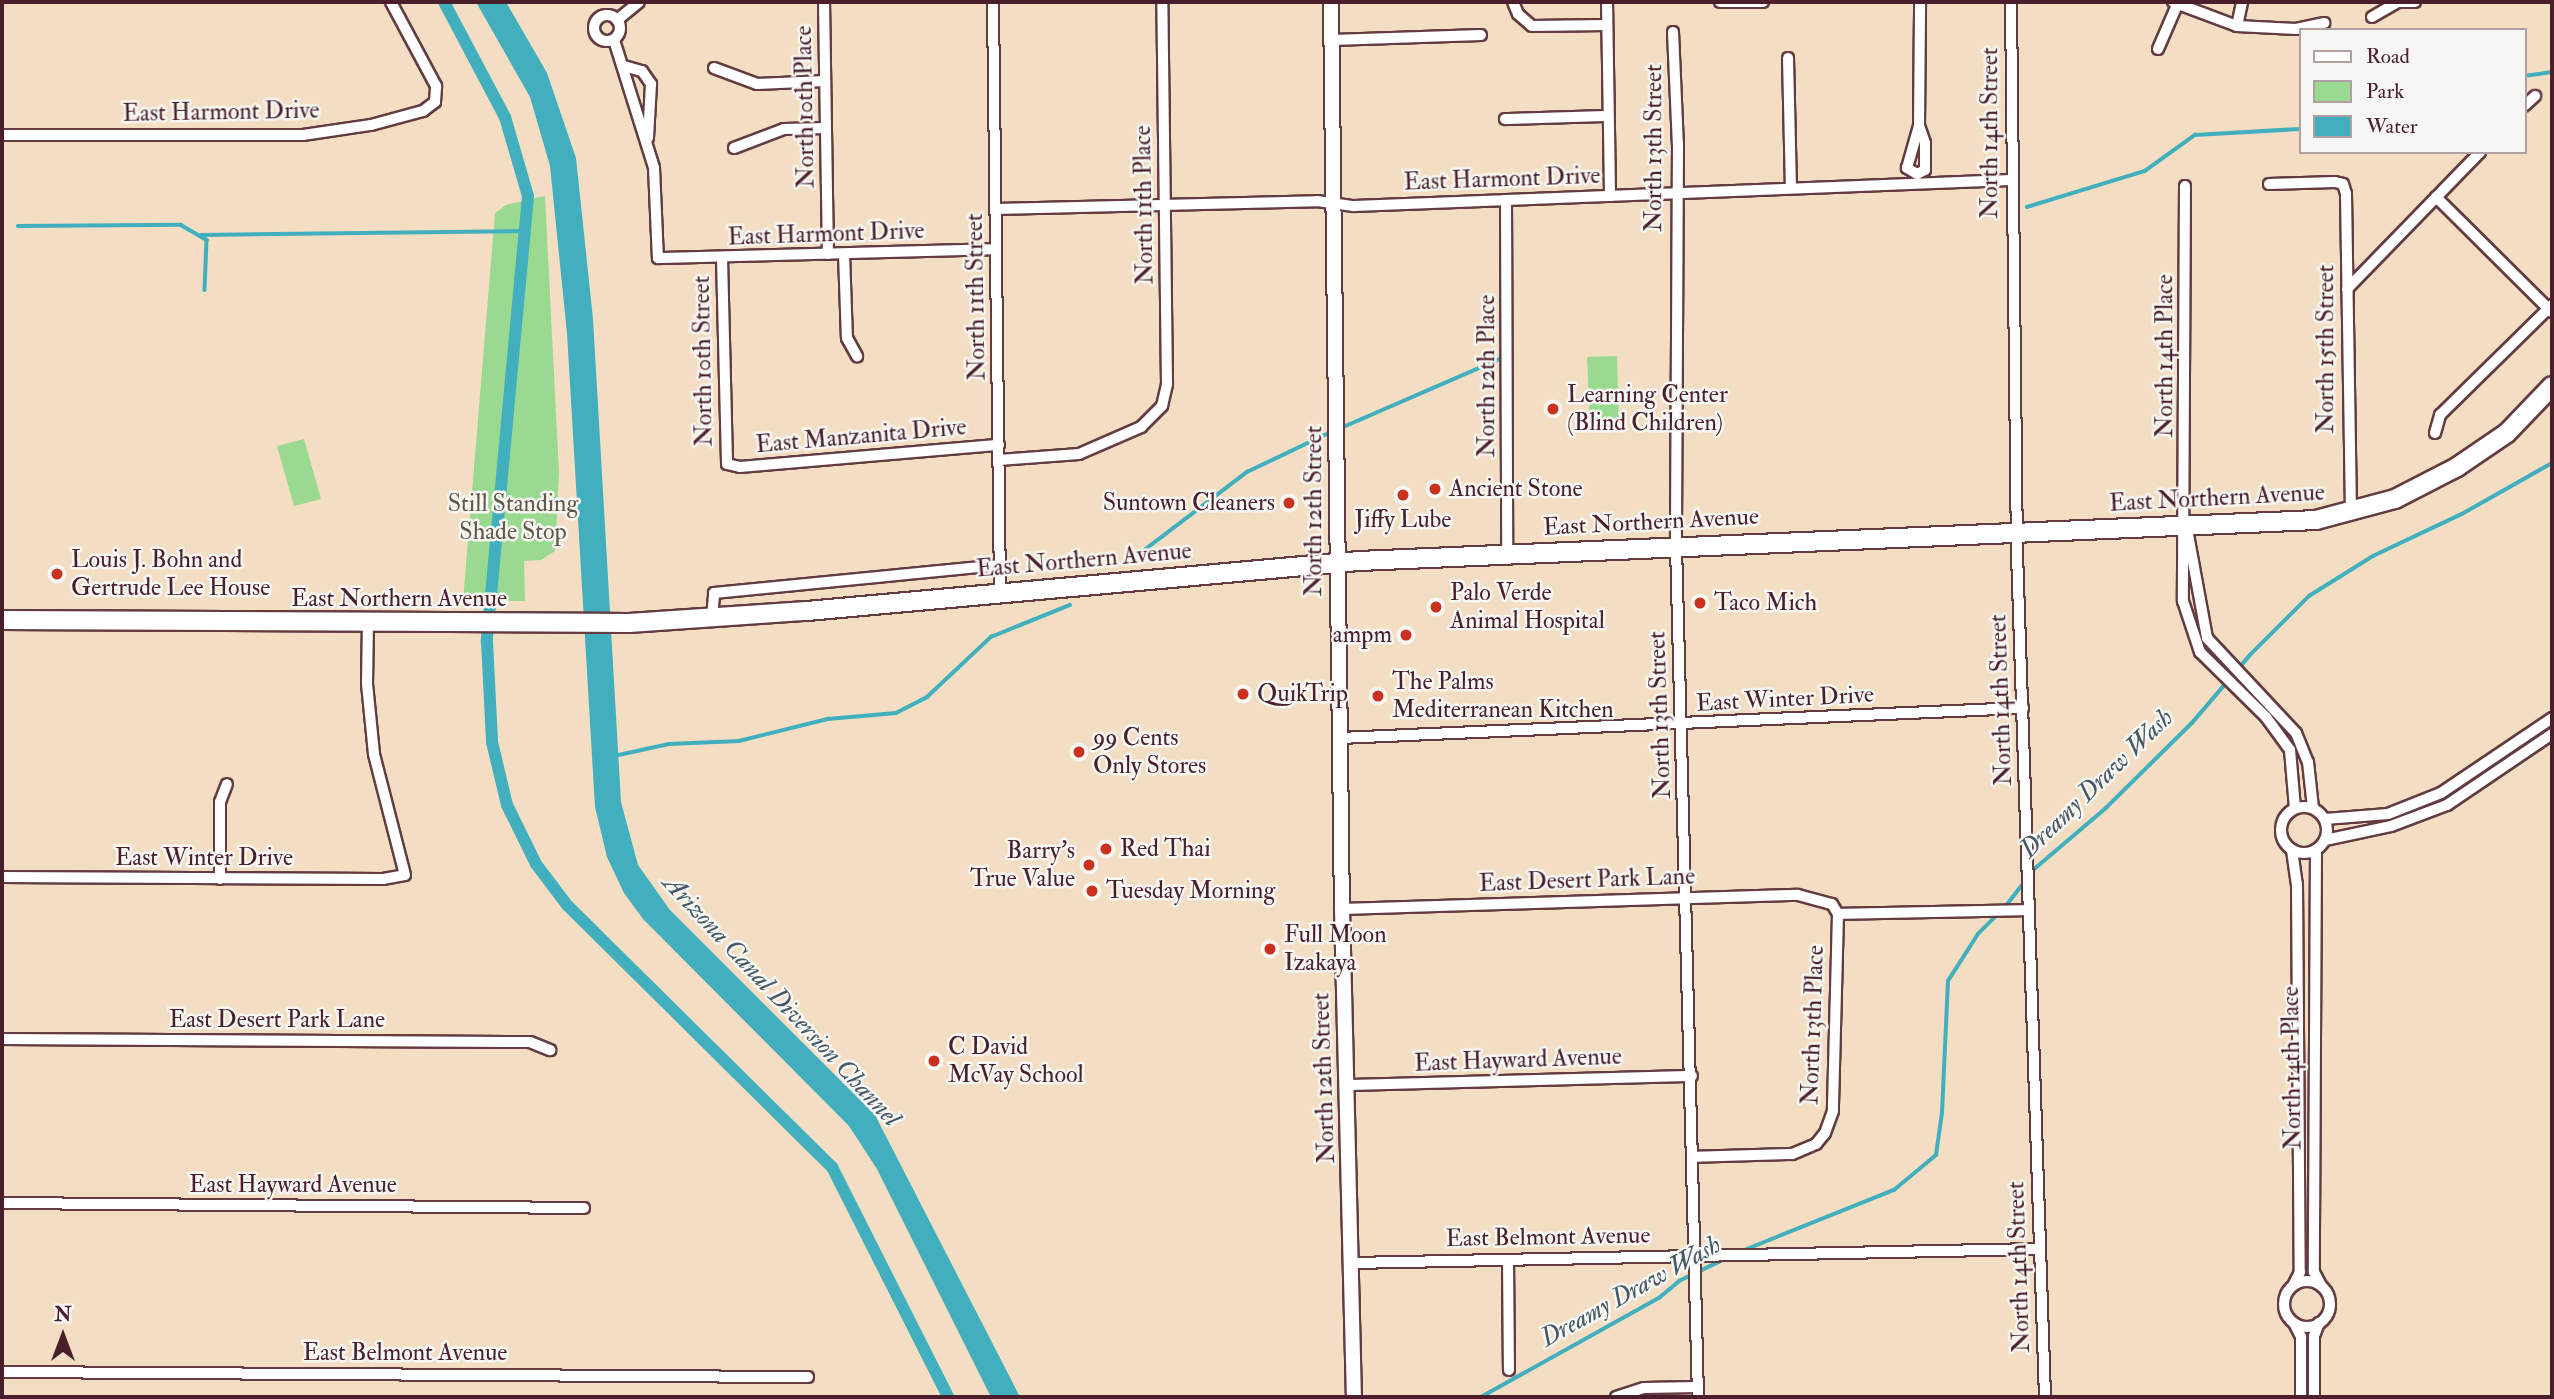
<!DOCTYPE html>
<style>
body{margin:0}
#map{position:relative;width:2554px;height:1399px;overflow:hidden;background:#f3dec3;font-family:"IM FELL Double Pica",serif}
div>[style]{position:absolute}
[style*='--x']{left:calc(var(--x)*1px);top:calc(var(--y)*1px);width:calc(var(--w)*1px);rotate:calc(var(--a)*1deg)}
.green>*{inset:0;background:#9ada90}
.water>*{inset:0;background:#42afbe}
.stream>*{height:3.5px;margin:-1.75px;padding:0 1.75px;transform-origin:1.75px;border-radius:1.75px;background:#42afbe}
.canal>*{height:12px;margin:-6px;padding:0 6px;transform-origin:6px;border-radius:6px;background:#42afbe}
.roads{filter:drop-shadow(2px 0 #633c42) drop-shadow(-2px 0 #633c42) drop-shadow(0 2px #633c42) drop-shadow(0 -2px #633c42)}
.minor>*{height:10px;margin:-5px;padding:0 5px;transform-origin:5px;border-radius:5px;background:#fff}
.minor>.ring{margin:-5px;padding:0;box-sizing:content-box;background:none;border:10px solid #fff;border-radius:50%}
.tertiary>*{height:14px;margin:-7px;padding:0 7px;transform-origin:7px;border-radius:7px;background:#fff}
.primary>*{height:18px;margin:-9px;padding:0 9px;transform-origin:9px;border-radius:9px;background:#fff}
.dots>*{width:19px;height:19px;translate:-50% -50%;box-sizing:border-box;border:4px solid #f6f6f2;border-radius:50%}
span{translate:-50% -50%;white-space:nowrap;text-align:center;line-height:1.15;-webkit-text-stroke:5px #f6f6f2;paint-order:stroke}
.street-label{font-size:24px;color:#4a1f2b}
.poi-label{font-size:24px;color:#4a1f2b}
.left{translate:0 -50%;text-align:left}
.right{translate:-100% -50%;text-align:right}
.park-label{font-size:24px;color:#625749}
.water-label{font-size:26px;color:#475966;font-style:italic}
.frame{position:absolute;inset:0;border:4px solid #4a1f2b;pointer-events:none}
.legend{position:absolute;left:2299px;top:28px;width:228px;height:126px;box-sizing:border-box;background:#f6f6f2;border:2px solid #b1a0a2;margin:0;padding:9px 12px;list-style:none;font-size:21px;color:#4a1f2b}
.legend li{display:flex;align-items:center;gap:14px;height:35px}
.legend b{width:35px;border:2px solid #b1a0a2}
.north{position:absolute;left:28px;top:1301px;width:70px;height:70px;-webkit-text-stroke:5px #f6f6f2;paint-order:stroke;rotate:0deg;font-size:19px;font-weight:700;line-height:28px;text-align:center;color:#4a1f2b}
.north::after{content:'';display:block;margin:auto;width:24px;height:32px;background:#4a1f2b;clip-path:polygon(50% 0,100% 100%,50% 72%,0 100%)}
</style>
<div id="map">
<div class="green">
<i style="clip-path:polygon(545px 196px,559px 473px,555px 551px,541px 560px,524px 561px,525px 601px,463px 601px,495px 213px,506px 205px)"></i>
<i style="clip-path:polygon(1617px 356px,1619px 426px,1590px 426px,1587px 357px)"></i>
<i style="clip-path:polygon(304px 439px,321px 499px,294px 506px,277px 446px)"></i>
</div>
<div class="water">
<i style="clip-path:polygon(476px 2px,506px 2px,547px 73px,576px 158px,593px 319px,621px 802px,638px 865px,670px 910px,875px 1115px,1020px 1397px,991px 1397px,877px 1169px,849px 1126px,643px 919px,624px 893px,607px 857px,595px 807px,567px 333px,550px 166px,530px 97px)"></i>
</div>
<div class="stream">
<i style="--x:2524;--y:76;--w:28;--a:-8"></i>
<i style="--x:2027;--y:207;--w:123;--a:-17"></i>
<i style="--x:2145;--y:171;--w:62;--a:-35.8"></i>
<i style="--x:2195;--y:135;--w:105;--a:-3.3"></i>
<i style="--x:18;--y:226;--w:163;--a:-0.4"></i>
<i style="--x:181;--y:225;--w:30;--a:30"></i>
<i style="--x:207;--y:240;--w:50;--a:92.3"></i>
<i style="--x:201;--y:235;--w:324;--a:-0.7"></i>
<i style="--x:1341;--y:428;--w:173;--a:-23.5"></i>
<i style="--x:1138;--y:555;--w:137;--a:-37.3"></i>
<i style="--x:1247;--y:472;--w:93;--a:-25.5"></i>
<i style="--x:614;--y:756;--w:56;--a:-12.3"></i>
<i style="--x:669;--y:744;--w:70;--a:-2.5"></i>
<i style="--x:739;--y:741;--w:92;--a:-13.9"></i>
<i style="--x:828;--y:719;--w:68;--a:-5"></i>
<i style="--x:896;--y:713;--w:35;--a:-27"></i>
<i style="--x:927;--y:697;--w:88;--a:-43.2"></i>
<i style="--x:991;--y:637;--w:85;--a:-22.1"></i>
<i style="--x:2032;--y:871;--w:97;--a:-40.4"></i>
<i style="--x:2106;--y:808;--w:121;--a:-44.7"></i>
<i style="--x:2192;--y:723;--w:89;--a:-49.5"></i>
<i style="--x:2250;--y:655;--w:83;--a:-45"></i>
<i style="--x:2309;--y:596;--w:75;--a:-32"></i>
<i style="--x:2373;--y:556;--w:98;--a:-25.3"></i>
<i style="--x:2462;--y:514;--w:103;--a:-29.5"></i>
<i style="--x:2005;--y:907;--w:31;--a:-52"></i>
<i style="--x:1742;--y:1251;--w:164;--a:-21.9"></i>
<i style="--x:1894;--y:1190;--w:55;--a:-39.8"></i>
<i style="--x:1936;--y:1155;--w:42;--a:-81.9"></i>
<i style="--x:1942;--y:1113;--w:132;--a:-87.4"></i>
<i style="--x:1948;--y:981;--w:56;--a:-57.4"></i>
<i style="--x:1978;--y:934;--w:30;--a:-45"></i>
<i style="--x:1481;--y:1397;--w:204;--a:-29.1"></i>
<i style="--x:1659;--y:1298;--w:26;--a:-40"></i>
<i style="--x:1679;--y:1281;--w:51;--a:-25.6"></i>
</div>
<div class="canal">
<i style="--x:444;--y:2;--w:130;--a:62.1"></i>
<i style="--x:505;--y:117;--w:82;--a:73.8"></i>
<i style="--x:528;--y:196;--w:448;--a:95.3"></i>
<i style="--x:487;--y:642;--w:100;--a:87.1"></i>
<i style="--x:492;--y:742;--w:65;--a:76.6"></i>
<i style="--x:507;--y:805;--w:66;--a:63.8"></i>
<i style="--x:536;--y:864;--w:51;--a:52.9"></i>
<i style="--x:567;--y:905;--w:373;--a:44.7"></i>
<i style="--x:832;--y:1167;--w:258;--a:63.2"></i>
</div>
<div class="roads">
<div class="minor">
<i style="--x:824;--y:2;--w:252;--a:89.1"></i>
<i style="--x:993;--y:2;--w:591;--a:89.32"></i>
<i style="--x:1513;--y:2;--w:13;--a:67"></i>
<i style="--x:1518;--y:14;--w:18;--a:41"></i>
<i style="--x:1532;--y:26;--w:75;--a:-0.8"></i>
<i style="--x:1607;--y:2;--w:194;--a:89.1"></i>
<i style="--x:1720;--y:2;--w:43;--a:0"></i>
<i style="--x:2011;--y:2;--w:551;--a:89.38"></i>
<i style="--x:2017;--y:553;--w:844;--a:88.1"></i>
<i style="--x:2173;--y:2;--w:68;--a:20.6"></i>
<i style="--x:2237;--y:26;--w:59;--a:2.9"></i>
<i style="--x:2296;--y:29;--w:29;--a:-12"></i>
<i class="ring" style="left:594px;top:15px;width:16px;height:16px"></i>
<i style="--x:2372;--y:17;--w:30;--a:-30"></i>
<i style="--x:2398;--y:2;--w:17;--a:0"></i>
<i style="--x:617;--y:20;--w:28;--a:-39"></i>
<i style="--x:2237;--y:26;--w:25;--a:-78"></i>
<i style="--x:1673;--y:32;--w:113;--a:87.5"></i>
<i style="--x:1678;--y:145;--w:400;--a:90.3"></i>
<i style="--x:1676;--y:545;--w:852;--a:88.52"></i>
<i style="--x:614;--y:40;--w:134;--a:72.6"></i>
<i style="--x:654;--y:168;--w:90;--a:87.5"></i>
<i style="--x:658;--y:258;--w:338;--a:-1.5"></i>
<i style="--x:1332;--y:40;--w:149;--a:-1.9"></i>
<i style="--x:2158;--y:49;--w:48;--a:-66.6"></i>
<i style="--x:1788;--y:58;--w:130;--a:88.7"></i>
<i style="--x:624;--y:66;--w:19;--a:16"></i>
<i style="--x:642;--y:71;--w:16;--a:55"></i>
<i style="--x:651;--y:84;--w:54;--a:93.2"></i>
<i style="--x:714;--y:68;--w:46;--a:20.4"></i>
<i style="--x:757;--y:84;--w:68;--a:-2.5"></i>
<i style="--x:2524;--y:106;--w:15;--a:-42"></i>
<i style="--x:1505;--y:119;--w:103;--a:-1.7"></i>
<i style="--x:2;--y:135;--w:301;--a:0"></i>
<i style="--x:303;--y:135;--w:69;--a:-8.4"></i>
<i style="--x:371;--y:125;--w:54;--a:-15.1"></i>
<i style="--x:423;--y:111;--w:15;--a:-37"></i>
<i style="--x:435;--y:102;--w:16;--a:-86"></i>
<i style="--x:436;--y:86;--w:95;--a:-118.2"></i>
<i style="--x:734;--y:148;--w:53;--a:-20.8"></i>
<i style="--x:784;--y:129;--w:42;--a:-1.4"></i>
<i style="--x:1917;--y:174;--w:9;--a:-27"></i>
<i style="--x:1925;--y:170;--w:27;--a:-90"></i>
<i style="--x:1925;--y:143;--w:18;--a:-109"></i>
<i style="--x:1919;--y:126;--w:124;--a:-89.5"></i>
<i style="--x:1917;--y:174;--w:12;--a:-149"></i>
<i style="--x:1907;--y:168;--w:44;--a:-74.1"></i>
<i style="--x:2269;--y:184;--w:66;--a:-1.7"></i>
<i style="--x:2335;--y:182;--w:8;--a:14"></i>
<i style="--x:2343;--y:184;--w:10;--a:73"></i>
<i style="--x:2346;--y:194;--w:320;--a:89.1"></i>
<i style="--x:2185;--y:186;--w:415;--a:90.3"></i>
<i style="--x:2183;--y:601;--w:54;--a:71.6"></i>
<i style="--x:2200;--y:652;--w:93;--a:44.6"></i>
<i style="--x:2266;--y:717;--w:41;--a:54"></i>
<i style="--x:2290;--y:750;--w:58;--a:85.1"></i>
<i style="--x:2436;--y:197;--w:163;--a:44.8"></i>
<i style="--x:1506;--y:200;--w:353;--a:89.8"></i>
<i style="--x:996;--y:209;--w:321;--a:-1.4"></i>
<i style="--x:1317;--y:201;--w:37;--a:8"></i>
<i style="--x:1354;--y:206;--w:657;--a:-2.27"></i>
<i style="--x:844;--y:254;--w:84;--a:88"></i>
<i style="--x:847;--y:338;--w:21;--a:61"></i>
<i style="--x:722;--y:258;--w:206;--a:88.6"></i>
<i style="--x:727;--y:464;--w:13;--a:13"></i>
<i style="--x:740;--y:467;--w:260;--a:-4.9"></i>
<i style="--x:2347;--y:289;--w:191;--a:-45.8"></i>
<i style="--x:2435;--y:433;--w:19;--a:-74"></i>
<i style="--x:2440;--y:415;--w:157;--a:-44.5"></i>
<i style="--x:999;--y:460;--w:80;--a:-4.3"></i>
<i style="--x:1079;--y:454;--w:68;--a:-23.5"></i>
<i style="--x:1141;--y:427;--w:30;--a:-45"></i>
<i style="--x:1162;--y:406;--w:23;--a:-77"></i>
<i style="--x:1167;--y:384;--w:382;--a:-90.7"></i>
<i style="--x:2187;--y:529;--w:111;--a:79.6"></i>
<i style="--x:2207;--y:638;--w:130;--a:46.9"></i>
<i style="--x:2296;--y:733;--w:31;--a:68"></i>
<i style="--x:2308;--y:762;--w:46;--a:83.8"></i>
<i style="--x:712;--y:618;--w:25;--a:-85"></i>
<i style="--x:714;--y:593;--w:286;--a:-5.6"></i>
<i style="--x:1340;--y:738;--w:684;--a:-2.52"></i>
<i class="ring" style="left:2281px;top:807px;width:36px;height:36px"></i>
<i style="--x:2325;--y:819;--w:63;--a:-4.5"></i>
<i style="--x:2388;--y:814;--w:57;--a:-21.6"></i>
<i style="--x:2441;--y:793;--w:134;--a:-34"></i>
<i style="--x:2325;--y:840;--w:67;--a:-12"></i>
<i style="--x:2391;--y:826;--w:60;--a:-20.6"></i>
<i style="--x:2447;--y:805;--w:127;--a:-34.1"></i>
<i style="--x:2292;--y:850;--w:34;--a:82"></i>
<i style="--x:2297;--y:884;--w:388;--a:89.6"></i>
<i style="--x:2300;--y:1272;--w:13;--a:117"></i>
<i style="--x:2316;--y:850;--w:422;--a:90.3"></i>
<i style="--x:2314;--y:1272;--w:15;--a:62"></i>
<i style="--x:2;--y:877;--w:381;--a:0.3"></i>
<i style="--x:383;--y:879;--w:22;--a:-10"></i>
<i style="--x:405;--y:875;--w:125;--a:-104.4"></i>
<i style="--x:374;--y:754;--w:70;--a:-95.7"></i>
<i style="--x:367;--y:684;--w:61;--a:-89.1"></i>
<i style="--x:220;--y:879;--w:77;--a:-90"></i>
<i style="--x:220;--y:802;--w:19;--a:-69"></i>
<i style="--x:1342;--y:909;--w:456;--a:-1.8"></i>
<i style="--x:1798;--y:895;--w:35;--a:15"></i>
<i style="--x:1832;--y:904;--w:12;--a:59"></i>
<i style="--x:1838;--y:914;--w:197;--a:91.5"></i>
<i style="--x:1833;--y:1111;--w:23;--a:110"></i>
<i style="--x:1825;--y:1133;--w:14;--a:129"></i>
<i style="--x:1816;--y:1144;--w:26;--a:157"></i>
<i style="--x:1792;--y:1154;--w:99;--a:178.3"></i>
<i style="--x:1838;--y:914;--w:190;--a:-1.2"></i>
<i style="--x:2;--y:1039;--w:528;--a:0.33"></i>
<i style="--x:530;--y:1042;--w:22;--a:22"></i>
<i style="--x:1346;--y:1085;--w:346;--a:-1.5"></i>
<i style="--x:2;--y:1203;--w:582;--a:0.49"></i>
<i style="--x:1508;--y:1260;--w:110;--a:89.5"></i>
<i style="--x:1352;--y:1263;--w:687;--a:-1.17"></i>
<i class="ring" style="left:2284px;top:1281px;width:36px;height:36px"></i>
<i style="--x:2294;--y:1323;--w:16;--a:63"></i>
<i style="--x:2301;--y:1337;--w:60;--a:90"></i>
<i style="--x:2;--y:1372;--w:806;--a:0.36"></i>
<i style="--x:1616;--y:1397;--w:29;--a:-18"></i>
<i style="--x:1644;--y:1388;--w:53;--a:-1.1"></i>
<i style="--x:2314;--y:1397;--w:61;--a:-90"></i>
<i style="--x:2314;--y:1336;--w:14;--a:-69"></i>
</div>
<div class="tertiary">
<i style="--x:1331;--y:2;--w:907;--a:89.31"></i>
<i style="--x:1342;--y:909;--w:488;--a:88.6"></i>
</div>
<div class="primary">
<i style="--x:2;--y:620;--w:627;--a:0.27"></i>
<i style="--x:629;--y:623;--w:178;--a:-3.9"></i>
<i style="--x:807;--y:611;--w:554;--a:-5.18"></i>
<i style="--x:1359;--y:561;--w:958;--a:-2.45"></i>
<i style="--x:2316;--y:520;--w:82;--a:-14.9"></i>
<i style="--x:2395;--y:499;--w:70;--a:-27.3"></i>
<i style="--x:2457;--y:467;--w:60;--a:-34.2"></i>
<i style="--x:2507;--y:433;--w:65;--a:-46.2"></i>
</div>
</div>
<div class="dots">
<i style="left:1553px;top:409px;background:#c8321e"></i>
<i style="left:1435px;top:489px;background:#c8321e"></i>
<i style="left:1403px;top:495px;background:#c8321e"></i>
<i style="left:1289px;top:503px;background:#c8321e"></i>
<i style="left:57px;top:574px;background:#c8321e"></i>
<i style="left:1700px;top:603px;background:#c8321e"></i>
<i style="left:1436px;top:607px;background:#c8321e"></i>
<i style="left:1406px;top:635px;background:#c8321e"></i>
<i style="left:1243px;top:694px;background:#c8321e"></i>
<i style="left:1378px;top:696px;background:#c8321e"></i>
<i style="left:1079px;top:752px;background:#c8321e"></i>
<i style="left:1106px;top:849px;background:#c8321e"></i>
<i style="left:1089px;top:865px;background:#c8321e"></i>
<i style="left:1092px;top:891px;background:#c8321e"></i>
<i style="left:1270px;top:949px;background:#c8321e"></i>
<i style="left:934px;top:1061px;background:#c8321e"></i>
</div>
<div class="street-label">
<span style="left:805px;top:107px;rotate:-91deg">North 10th Place</span>
<span style="left:221px;top:112px;rotate:-1deg">East Harmont Drive</span>
<span style="left:1990px;top:133px;rotate:-90deg">North 14th Street</span>
<span style="left:1654px;top:148px;rotate:-90deg">North 13th Street</span>
<span style="left:1502px;top:179px;rotate:-2deg">East Harmont Drive</span>
<span style="left:1144px;top:205px;rotate:-91deg">North 11th Place</span>
<span style="left:826px;top:234px;rotate:-2deg">East Harmont Drive</span>
<span style="left:976px;top:297px;rotate:-91deg">North 11th Street</span>
<span style="left:2326px;top:349px;rotate:-90deg">North 15th Street</span>
<span style="left:2165px;top:356px;rotate:-90deg">North 14th Place</span>
<span style="left:703px;top:361px;rotate:-91deg">North 10th Street</span>
<span style="left:1487px;top:376px;rotate:-90deg">North 12th Place</span>
<span style="left:861px;top:436px;rotate:-5deg">East Manzanita Drive</span>
<span style="left:2217px;top:498px;rotate:-3deg">East Northern Avenue</span>
<span style="left:1314px;top:511px;rotate:-90deg">North 12th Street</span>
<span style="left:1651px;top:522px;rotate:-3deg">East Northern Avenue</span>
<span style="left:1084px;top:560px;rotate:-5deg">East Northern Avenue</span>
<span style="left:399px;top:599px">East Northern Avenue</span>
<span style="left:1785px;top:699px;rotate:-3deg">East Winter Drive</span>
<span style="left:2001px;top:700px;rotate:-92deg">North 14th Street</span>
<span style="left:1660px;top:715px;rotate:-92deg">North 13th Street</span>
<span style="left:204px;top:858px">East Winter Drive</span>
<span style="left:1587px;top:880px;rotate:-2deg">East Desert Park Lane</span>
<span style="left:277px;top:1020px">East Desert Park Lane</span>
<span style="left:1813px;top:1025px;rotate:-88deg">North 13th Place</span>
<span style="left:1518px;top:1060px;rotate:-2deg">East Hayward Avenue</span>
<span style="left:2292px;top:1068px;rotate:-91deg">North 14th Place</span>
<span style="left:1324px;top:1078px;rotate:-92deg">North 12th Street</span>
<span style="left:293px;top:1185px">East Hayward Avenue</span>
<span style="left:1548px;top:1237px;rotate:-1deg">East Belmont Avenue</span>
<span style="left:2019px;top:1267px;rotate:-92deg">North 14th Street</span>
<span style="left:405px;top:1353px">East Belmont Avenue</span>
</div>
<div class="poi-label">
<span class="left" style="left:1567px;top:409px">Learning Center<br>(Blind Children)</span>
<span class="left" style="left:1449px;top:489px">Ancient Stone</span>
<span class="right" style="left:1275px;top:503px">Suntown Cleaners</span>
<span style="left:1403px;top:520px">Jiffy Lube</span>
<span class="left" style="left:71px;top:574px">Louis J. Bohn and<br>Gertrude Lee House</span>
<span class="left" style="left:1450px;top:607px">Palo Verde<br>Animal Hospital</span>
<span class="left" style="left:1714px;top:603px">Taco Mich</span>
<span class="right" style="left:1392px;top:635px">ampm</span>
<span class="left" style="left:1392px;top:696px">The Palms<br>Mediterranean Kitchen</span>
<span class="left" style="left:1257px;top:694px">QuikTrip</span>
<span class="left" style="left:1093px;top:752px">99 Cents<br>Only Stores</span>
<span class="left" style="left:1120px;top:849px">Red Thai</span>
<span class="right" style="left:1075px;top:865px">Barry's<br>True Value</span>
<span class="left" style="left:1106px;top:891px">Tuesday Morning</span>
<span class="left" style="left:1284px;top:949px">Full Moon<br>Izakaya</span>
<span class="left" style="left:948px;top:1061px">C David<br>McVay School</span>
</div>
<div class="park-label">
<span style="left:513px;top:518px">Still Standing<br>Shade Stop</span>
</div>
<div class="water-label">
<span style="left:2097px;top:784px;rotate:-44deg">Dreamy Draw Wash</span>
<span style="left:781px;top:1001px;rotate:47deg">Arizona Canal Diversion Channel</span>
<span style="left:1631px;top:1292px;rotate:-29deg">Dreamy Draw Wash</span>
</div>
<div class="frame"></div>
<ul class="legend">
<li><b style="height:9px;background:#fff"></b>Road</li>
<li><b style="height:19px;background:#9ada90"></b>Park</li>
<li><b style="height:19px;background:#42afbe"></b>Water</li>
</ul>
<div class="north">N</div>
</div>
